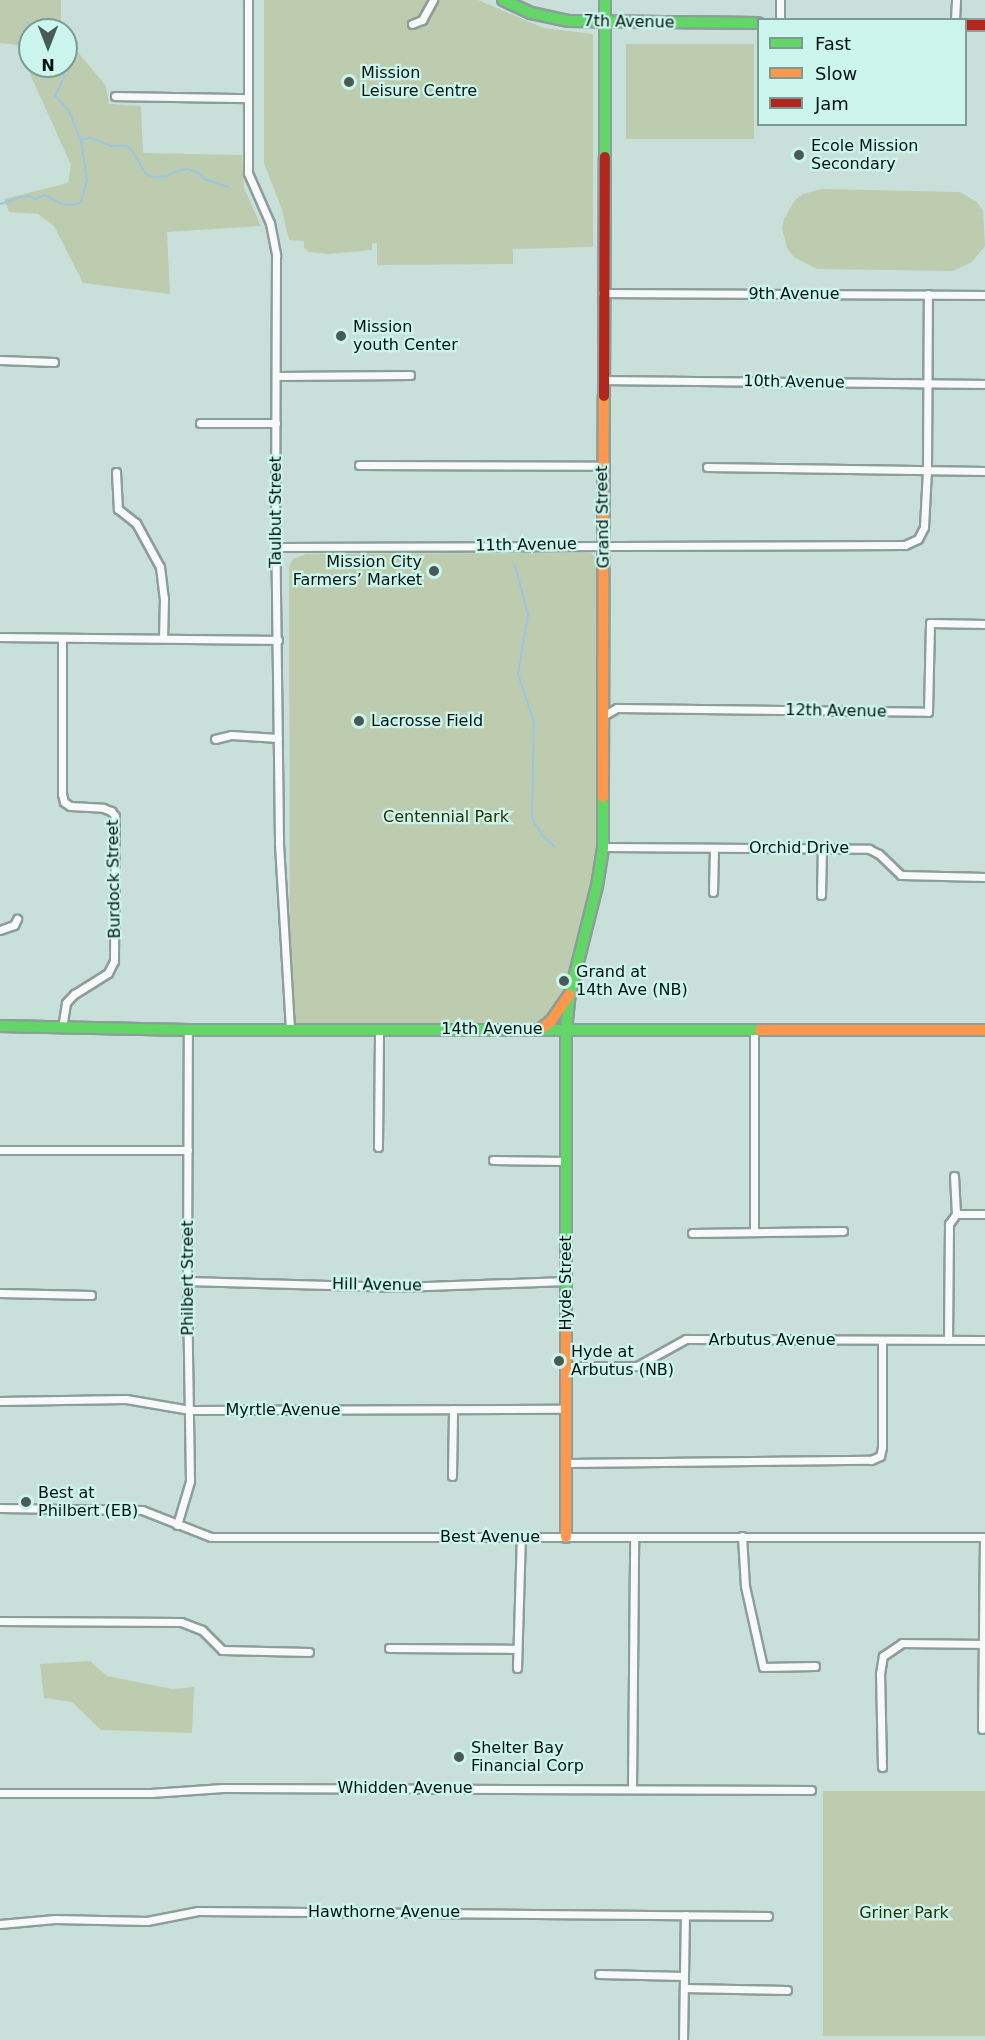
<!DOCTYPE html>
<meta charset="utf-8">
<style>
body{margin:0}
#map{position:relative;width:985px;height:2040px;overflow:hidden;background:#c9dfda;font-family:"DejaVu Sans",sans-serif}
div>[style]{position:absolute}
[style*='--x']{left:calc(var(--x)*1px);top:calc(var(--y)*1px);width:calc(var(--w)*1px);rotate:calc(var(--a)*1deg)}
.green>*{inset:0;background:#bdccaf}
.stream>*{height:2px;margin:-1px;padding:0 1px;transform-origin:1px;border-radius:1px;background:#9cc6e0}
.roads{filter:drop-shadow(2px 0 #8c9e9a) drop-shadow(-2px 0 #8c9e9a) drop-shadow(0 2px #8c9e9a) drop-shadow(0 -2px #8c9e9a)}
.street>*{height:7px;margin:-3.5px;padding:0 3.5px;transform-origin:3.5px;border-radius:3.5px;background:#f7faf9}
.fast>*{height:10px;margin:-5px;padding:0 5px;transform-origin:5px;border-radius:5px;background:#63d668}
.slow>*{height:10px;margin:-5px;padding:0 5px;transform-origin:5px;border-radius:5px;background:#ff974d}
.jam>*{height:10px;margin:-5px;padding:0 5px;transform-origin:5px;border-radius:5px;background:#b3261e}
.dots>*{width:16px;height:16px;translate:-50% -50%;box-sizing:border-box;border:3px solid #ccf6ed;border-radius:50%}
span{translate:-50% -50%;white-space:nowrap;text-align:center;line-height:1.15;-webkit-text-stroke:4.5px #ccf6ed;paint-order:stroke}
.street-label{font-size:16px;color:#04120f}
.poi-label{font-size:16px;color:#04120f}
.left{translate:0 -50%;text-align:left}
.right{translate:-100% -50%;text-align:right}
.park-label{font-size:16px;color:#292f01}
.legend{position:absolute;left:757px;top:18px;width:210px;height:108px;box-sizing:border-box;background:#ccf6ed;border:2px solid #7c9b94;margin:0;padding:8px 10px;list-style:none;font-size:18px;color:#04120f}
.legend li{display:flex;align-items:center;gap:12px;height:30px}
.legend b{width:30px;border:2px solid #7c9b94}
.north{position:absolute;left:18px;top:18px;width:60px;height:60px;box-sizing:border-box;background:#ccf6ed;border:2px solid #7c9b94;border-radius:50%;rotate:180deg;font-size:16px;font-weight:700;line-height:24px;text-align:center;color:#04120f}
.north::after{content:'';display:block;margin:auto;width:21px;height:27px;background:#495a56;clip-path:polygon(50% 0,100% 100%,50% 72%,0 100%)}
</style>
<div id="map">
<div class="green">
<i style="clip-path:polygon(0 0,61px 0,61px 30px,30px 30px,30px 66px,66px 66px,66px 38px,106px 86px,109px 104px,141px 106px,143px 153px,242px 155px,244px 188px,261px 226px,167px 232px,170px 294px,83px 283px,54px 226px,38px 214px,9px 212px,4px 199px,68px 183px,71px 165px,17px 45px,0 43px)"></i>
<i style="clip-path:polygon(264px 0,478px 0,544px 28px,593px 34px,593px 247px,513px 249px,513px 264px,377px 265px,377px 243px,372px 243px,372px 250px,328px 254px,309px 252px,304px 248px,304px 241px,289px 240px,282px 210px,264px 163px)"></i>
<i style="clip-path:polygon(626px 44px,754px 44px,754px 139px,626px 139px)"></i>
<i style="clip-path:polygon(822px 189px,960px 192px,977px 202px,983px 211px,985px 246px,972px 262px,953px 271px,817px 269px,794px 257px,787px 248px,782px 228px,784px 219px,795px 200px,803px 194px)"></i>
<i style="clip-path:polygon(591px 553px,597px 559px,603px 707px,603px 847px,566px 1030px,290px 1029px,289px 566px,293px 559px,306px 554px)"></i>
<i style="clip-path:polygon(90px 1661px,107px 1676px,172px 1689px,194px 1687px,192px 1733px,101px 1730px,72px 1702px,44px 1698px,40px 1664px)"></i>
<i style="clip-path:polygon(823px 1791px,985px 1791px,985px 2036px,823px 2036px)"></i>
</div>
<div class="stream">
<i style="--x:26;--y:22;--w:15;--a:32"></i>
<i style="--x:63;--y:66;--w:12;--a:85"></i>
<i style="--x:64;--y:78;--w:20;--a:117"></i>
<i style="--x:55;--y:96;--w:21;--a:47"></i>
<i style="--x:69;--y:111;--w:31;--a:68"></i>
<i style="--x:81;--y:140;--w:10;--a:-11"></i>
<i style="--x:91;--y:138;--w:22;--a:21"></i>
<i style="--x:112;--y:146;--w:14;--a:0"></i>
<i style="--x:126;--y:146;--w:6;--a:31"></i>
<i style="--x:131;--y:149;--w:29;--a:59"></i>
<i style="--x:146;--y:174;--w:8;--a:23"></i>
<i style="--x:153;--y:177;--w:15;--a:-4"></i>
<i style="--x:168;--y:176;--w:7;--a:-34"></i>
<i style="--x:174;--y:172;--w:14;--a:-12"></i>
<i style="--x:188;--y:169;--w:12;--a:20"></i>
<i style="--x:199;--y:173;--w:8;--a:50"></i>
<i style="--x:204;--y:179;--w:26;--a:18"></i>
<i style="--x:0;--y:204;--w:22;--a:-18"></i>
<i style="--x:21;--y:197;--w:8;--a:-7"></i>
<i style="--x:29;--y:196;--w:7;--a:27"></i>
<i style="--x:35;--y:199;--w:11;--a:-22"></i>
<i style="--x:45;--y:195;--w:19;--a:28"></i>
<i style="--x:62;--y:204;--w:12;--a:5"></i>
<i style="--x:74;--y:205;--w:8;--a:-23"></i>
<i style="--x:81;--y:202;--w:23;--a:-75"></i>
<i style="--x:87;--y:180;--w:40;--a:-98.5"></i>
<i style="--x:515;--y:565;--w:52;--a:75.4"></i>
<i style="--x:528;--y:615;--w:60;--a:99.6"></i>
<i style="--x:518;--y:674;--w:51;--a:71.6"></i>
<i style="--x:534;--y:722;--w:96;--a:91.2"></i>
<i style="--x:532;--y:818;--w:21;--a:59"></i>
<i style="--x:543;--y:836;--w:16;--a:43"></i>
</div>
<div class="roads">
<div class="street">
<i style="--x:248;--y:0;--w:173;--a:90"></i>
<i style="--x:248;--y:173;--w:55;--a:66.3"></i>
<i style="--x:270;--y:223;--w:33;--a:79"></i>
<i style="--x:276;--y:255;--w:256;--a:90.2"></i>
<i style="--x:275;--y:511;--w:333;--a:89.3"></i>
<i style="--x:279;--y:844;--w:185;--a:86.6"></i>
<i style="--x:780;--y:20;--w:20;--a:-90"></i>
<i style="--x:955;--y:20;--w:20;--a:-87"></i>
<i style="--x:412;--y:24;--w:11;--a:-22"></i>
<i style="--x:422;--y:20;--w:23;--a:-61"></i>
<i style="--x:115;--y:96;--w:133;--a:0.9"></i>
<i style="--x:602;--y:293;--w:383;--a:0.3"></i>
<i style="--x:0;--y:360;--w:54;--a:2.1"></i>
<i style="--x:277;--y:376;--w:133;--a:-0.4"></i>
<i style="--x:602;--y:380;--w:383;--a:0.6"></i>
<i style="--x:200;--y:423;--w:76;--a:0"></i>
<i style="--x:359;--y:465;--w:243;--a:0.2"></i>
<i style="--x:707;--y:467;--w:278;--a:0.8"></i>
<i style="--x:116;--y:472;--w:37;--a:87"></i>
<i style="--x:118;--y:509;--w:23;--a:38"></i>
<i style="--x:136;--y:523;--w:50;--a:61.4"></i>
<i style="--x:160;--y:567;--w:31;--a:83"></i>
<i style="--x:164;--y:598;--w:40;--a:91.4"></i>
<i style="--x:277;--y:547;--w:628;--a:-0.18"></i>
<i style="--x:905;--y:545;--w:14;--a:-25"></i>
<i style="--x:918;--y:539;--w:13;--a:-63"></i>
<i style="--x:924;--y:527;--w:58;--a:-87"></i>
<i style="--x:927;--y:469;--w:175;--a:-89.7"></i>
<i style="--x:0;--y:637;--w:278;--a:0.6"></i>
<i style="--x:62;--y:639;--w:155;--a:90"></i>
<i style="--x:62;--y:794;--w:8;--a:76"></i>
<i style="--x:64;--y:802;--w:7;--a:34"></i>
<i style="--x:70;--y:806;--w:33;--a:3"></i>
<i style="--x:103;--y:808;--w:9;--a:21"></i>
<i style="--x:111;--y:811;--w:6;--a:51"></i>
<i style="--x:115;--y:816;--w:145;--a:90.4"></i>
<i style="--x:114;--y:961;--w:13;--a:117"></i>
<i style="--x:108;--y:973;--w:40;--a:148"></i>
<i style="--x:74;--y:994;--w:12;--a:132"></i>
<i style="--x:66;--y:1003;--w:24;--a:99"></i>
<i style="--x:603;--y:716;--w:16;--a:-30"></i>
<i style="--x:617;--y:708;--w:311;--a:0.7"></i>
<i style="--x:928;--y:712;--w:89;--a:-88.7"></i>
<i style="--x:930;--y:623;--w:55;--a:1"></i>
<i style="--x:215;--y:739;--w:16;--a:-14"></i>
<i style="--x:231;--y:735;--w:47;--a:3.7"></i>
<i style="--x:603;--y:847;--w:266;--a:0.4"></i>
<i style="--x:869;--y:849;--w:11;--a:27"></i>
<i style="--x:879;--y:854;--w:30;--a:44"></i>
<i style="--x:901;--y:875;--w:84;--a:1.4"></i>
<i style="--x:713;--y:892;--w:44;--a:-88.7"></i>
<i style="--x:821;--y:895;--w:46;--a:-88.8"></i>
<i style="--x:0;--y:930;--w:15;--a:-20"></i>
<i style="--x:14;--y:925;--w:7;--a:-63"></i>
<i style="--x:378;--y:1147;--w:119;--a:-89.5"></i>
<i style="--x:0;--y:1150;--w:188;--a:0"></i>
<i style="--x:493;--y:1160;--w:73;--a:0.8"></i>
<i style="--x:956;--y:1214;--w:29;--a:0"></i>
<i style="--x:754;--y:1232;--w:202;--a:-90"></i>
<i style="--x:692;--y:1233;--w:151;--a:-0.8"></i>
<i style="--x:187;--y:1281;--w:213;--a:1.6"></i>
<i style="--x:400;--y:1287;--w:166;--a:-2.1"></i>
<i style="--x:0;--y:1293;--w:91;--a:1.3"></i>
<i style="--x:948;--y:1340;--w:116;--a:-89.5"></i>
<i style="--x:949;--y:1224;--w:12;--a:-55"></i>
<i style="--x:956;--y:1214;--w:38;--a:-93"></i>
<i style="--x:566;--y:1366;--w:71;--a:0"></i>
<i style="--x:637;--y:1366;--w:56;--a:-28.9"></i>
<i style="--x:686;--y:1339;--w:299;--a:0.2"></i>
<i style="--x:0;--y:1401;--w:126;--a:-0.9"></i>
<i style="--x:126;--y:1399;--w:65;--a:9.8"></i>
<i style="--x:190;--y:1410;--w:376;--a:-0.2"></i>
<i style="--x:567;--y:1463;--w:304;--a:-0.6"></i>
<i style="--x:871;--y:1460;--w:10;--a:-24"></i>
<i style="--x:880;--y:1456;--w:9;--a:-77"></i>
<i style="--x:882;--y:1447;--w:106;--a:-90"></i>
<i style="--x:452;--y:1476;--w:67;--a:-89.1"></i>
<i style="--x:0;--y:1508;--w:142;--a:0.8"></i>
<i style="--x:142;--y:1510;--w:74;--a:21.4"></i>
<i style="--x:211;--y:1537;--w:774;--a:0"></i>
<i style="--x:177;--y:1525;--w:46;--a:-73.5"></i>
<i style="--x:190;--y:1481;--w:200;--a:-90.9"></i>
<i style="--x:187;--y:1281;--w:251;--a:-89.8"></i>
<i style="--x:742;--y:1536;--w:50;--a:86.6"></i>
<i style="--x:745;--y:1586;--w:83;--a:77.5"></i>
<i style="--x:763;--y:1667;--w:52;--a:-1.1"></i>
<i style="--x:0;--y:1621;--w:181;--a:0.3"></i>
<i style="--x:181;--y:1622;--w:22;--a:21"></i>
<i style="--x:202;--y:1630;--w:28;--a:45"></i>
<i style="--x:222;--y:1650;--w:87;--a:1.3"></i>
<i style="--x:389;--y:1648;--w:128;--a:0.4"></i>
<i style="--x:517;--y:1668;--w:131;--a:-88.3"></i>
<i style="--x:982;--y:1729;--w:192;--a:-89.4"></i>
<i style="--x:882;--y:1767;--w:93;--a:-91.2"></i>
<i style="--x:880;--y:1674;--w:18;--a:-81"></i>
<i style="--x:883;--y:1656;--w:23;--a:-34"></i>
<i style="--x:902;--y:1643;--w:83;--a:0.7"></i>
<i style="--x:632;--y:1789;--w:252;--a:-89.5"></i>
<i style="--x:0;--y:1793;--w:151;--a:0"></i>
<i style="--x:151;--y:1793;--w:72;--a:-4"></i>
<i style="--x:223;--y:1788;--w:588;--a:0.19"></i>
<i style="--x:0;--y:1924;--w:55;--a:-5.2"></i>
<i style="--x:55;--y:1919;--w:92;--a:1.2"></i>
<i style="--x:147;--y:1921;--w:52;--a:-11.1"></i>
<i style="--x:198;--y:1911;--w:570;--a:0.5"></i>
<i style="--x:599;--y:1974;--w:85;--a:1.3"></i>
<i style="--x:684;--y:1988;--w:103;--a:1.1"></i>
<i style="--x:683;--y:2040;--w:125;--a:-89.1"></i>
</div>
<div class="fast">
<i style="--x:503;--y:0;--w:31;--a:25"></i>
<i style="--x:531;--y:13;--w:39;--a:12"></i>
<i style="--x:569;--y:21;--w:189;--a:0.6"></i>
<i style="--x:605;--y:157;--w:157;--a:-90"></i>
<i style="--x:0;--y:1026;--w:188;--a:1.2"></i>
<i style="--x:188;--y:1030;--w:572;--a:0"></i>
<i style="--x:566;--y:1312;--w:282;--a:-90"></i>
<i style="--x:566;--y:1030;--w:36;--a:-84"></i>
<i style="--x:570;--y:994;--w:111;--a:-76"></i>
<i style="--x:597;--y:886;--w:39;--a:-81"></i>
<i style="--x:603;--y:847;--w:50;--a:-90"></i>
</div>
<div class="slow">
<i style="--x:603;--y:797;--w:401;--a:-89.9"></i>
<i style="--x:541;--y:1029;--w:13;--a:-39"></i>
<i style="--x:551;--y:1021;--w:32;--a:-55"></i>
<i style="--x:760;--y:1030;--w:225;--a:0"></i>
<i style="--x:566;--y:1312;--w:225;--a:90"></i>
</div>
<div class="jam">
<i style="--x:966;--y:25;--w:19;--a:0"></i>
<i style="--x:604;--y:396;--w:239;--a:-89.8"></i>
</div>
</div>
<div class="dots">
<i style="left:349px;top:82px;background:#495a56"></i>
<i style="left:799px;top:155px;background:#495a56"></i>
<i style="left:341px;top:336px;background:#495a56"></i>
<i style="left:434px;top:571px;background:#495a56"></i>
<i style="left:359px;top:721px;background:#495a56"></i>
<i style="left:564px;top:981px;background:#495a56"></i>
<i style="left:559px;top:1361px;background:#495a56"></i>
<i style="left:26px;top:1502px;background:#495a56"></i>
<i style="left:459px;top:1757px;background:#495a56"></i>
</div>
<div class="street-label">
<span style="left:629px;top:22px;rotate:1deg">7th Avenue</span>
<span style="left:794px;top:294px">9th Avenue</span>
<span style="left:794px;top:382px;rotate:1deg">10th Avenue</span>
<span style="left:276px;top:512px;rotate:-90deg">Taulbut Street</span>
<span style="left:603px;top:517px;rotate:-91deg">Grand Street</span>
<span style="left:526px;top:545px;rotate:-1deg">11th Avenue</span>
<span style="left:836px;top:711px;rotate:1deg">12th Avenue</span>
<span style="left:799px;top:848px">Orchid Drive</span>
<span style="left:114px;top:879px;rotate:-91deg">Burdock Street</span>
<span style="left:492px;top:1029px">14th Avenue</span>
<span style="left:188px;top:1278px;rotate:-90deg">Philbert Street</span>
<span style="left:566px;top:1283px;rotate:-90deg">Hyde Street</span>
<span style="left:377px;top:1285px;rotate:1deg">Hill Avenue</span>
<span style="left:772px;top:1340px">Arbutus Avenue</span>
<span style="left:283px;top:1410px">Myrtle Avenue</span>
<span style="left:490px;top:1537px">Best Avenue</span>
<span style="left:405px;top:1788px">Whidden Avenue</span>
<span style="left:384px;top:1912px">Hawthorne Avenue</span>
</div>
<div class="poi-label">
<span class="left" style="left:361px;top:82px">Mission<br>Leisure Centre</span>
<span class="left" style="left:811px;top:155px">Ecole Mission<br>Secondary</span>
<span class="left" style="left:353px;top:336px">Mission<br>youth Center</span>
<span class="right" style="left:422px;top:571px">Mission City<br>Farmers’ Market</span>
<span class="left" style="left:371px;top:721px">Lacrosse Field</span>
<span class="left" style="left:576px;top:981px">Grand at<br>14th Ave (NB)</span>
<span class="left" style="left:571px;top:1361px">Hyde at<br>Arbutus (NB)</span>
<span class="left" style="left:38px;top:1502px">Best at<br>Philbert (EB)</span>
<span class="left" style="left:471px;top:1757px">Shelter Bay<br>Financial Corp</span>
</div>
<div class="park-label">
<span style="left:446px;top:817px">Centennial Park</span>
<span style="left:904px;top:1913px">Griner Park</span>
</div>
<ul class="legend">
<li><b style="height:8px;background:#63d668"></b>Fast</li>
<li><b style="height:8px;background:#ff974d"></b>Slow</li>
<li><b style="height:8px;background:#b3261e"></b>Jam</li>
</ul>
<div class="north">N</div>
</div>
